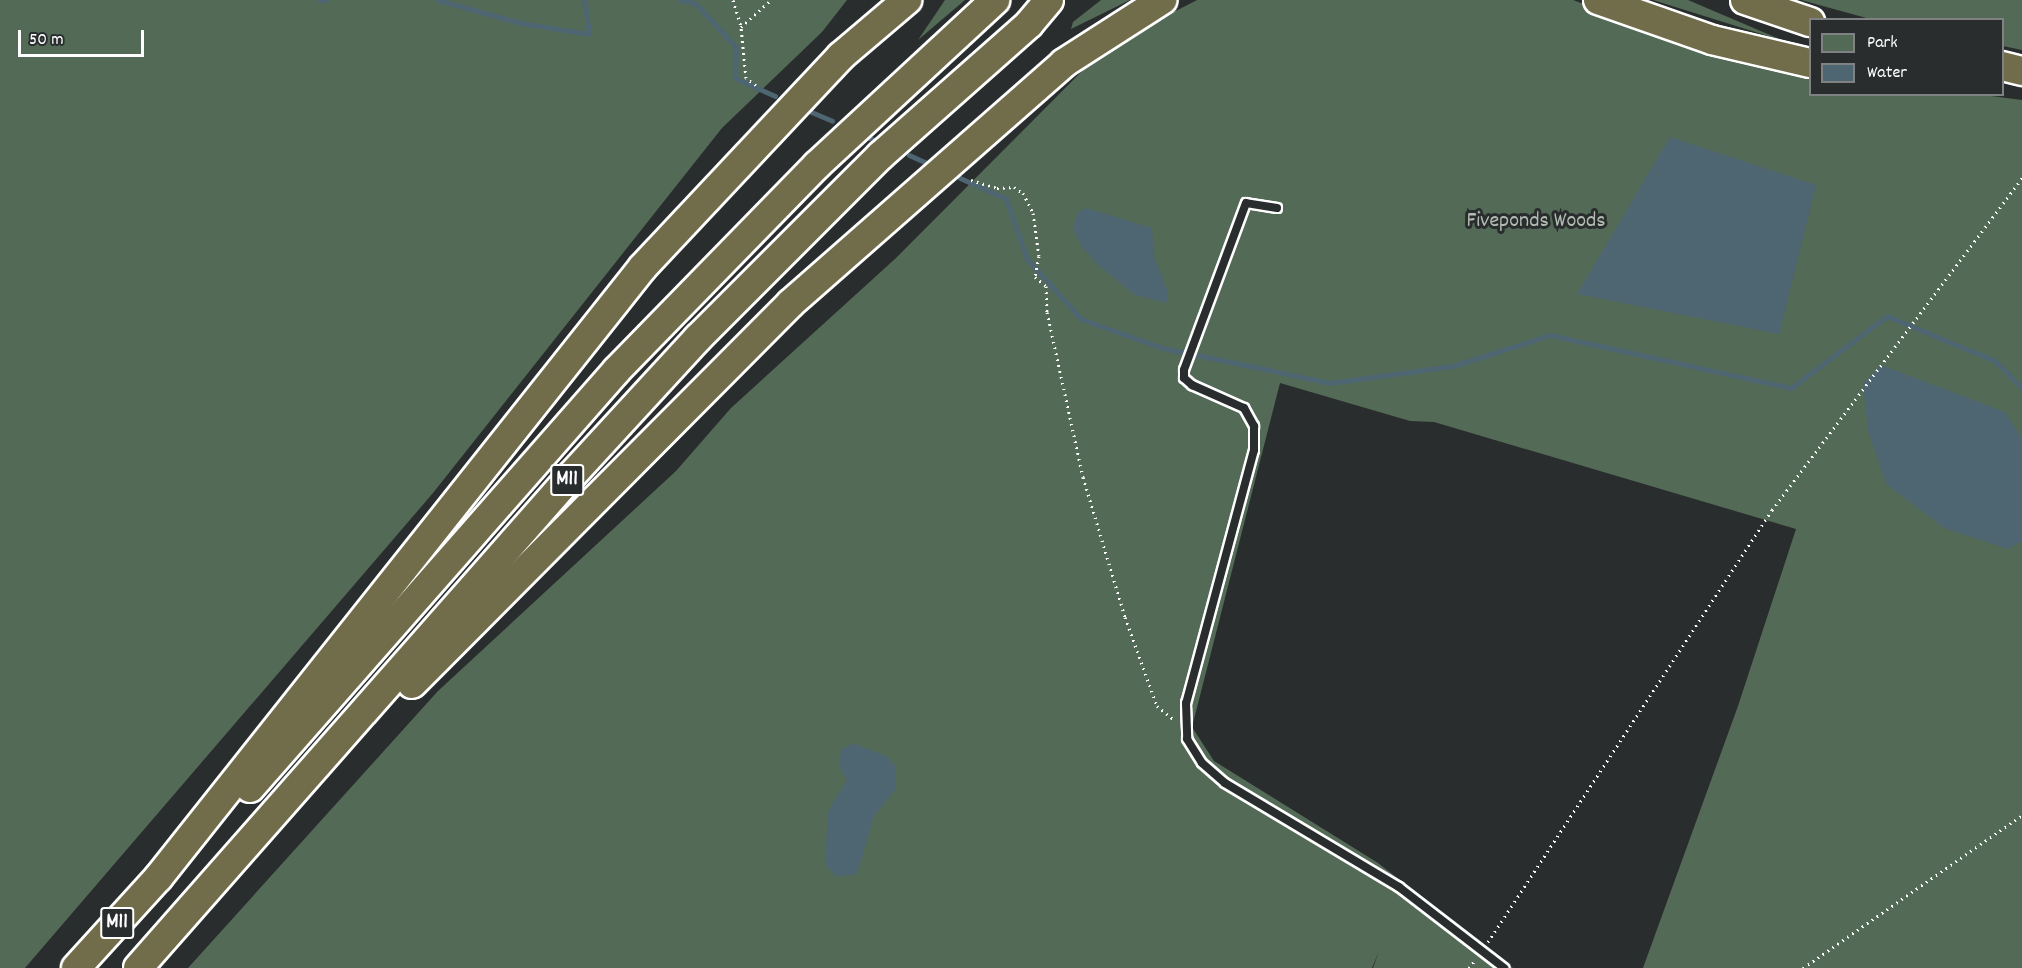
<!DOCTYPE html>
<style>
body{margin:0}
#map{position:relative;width:2022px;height:968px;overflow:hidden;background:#2a2d2e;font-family:Dekko,sans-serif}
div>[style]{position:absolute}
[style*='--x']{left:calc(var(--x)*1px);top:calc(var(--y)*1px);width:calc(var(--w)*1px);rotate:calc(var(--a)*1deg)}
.green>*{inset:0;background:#536a56}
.water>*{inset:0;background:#4e6572}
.stream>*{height:5px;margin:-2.5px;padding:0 2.5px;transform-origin:2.5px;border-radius:2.5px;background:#4e6572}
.path>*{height:3px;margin-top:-1.5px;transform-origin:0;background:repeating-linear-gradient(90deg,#fff 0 1.5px,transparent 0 6px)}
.roads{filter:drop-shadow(2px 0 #fff) drop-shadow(-2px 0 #fff) drop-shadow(0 2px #fff) drop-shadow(0 -2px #fff)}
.service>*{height:8px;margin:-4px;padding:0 4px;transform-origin:4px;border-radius:4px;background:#2a2d2e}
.motorway>*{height:28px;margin:-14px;padding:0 14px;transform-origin:14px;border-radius:14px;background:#716d4b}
span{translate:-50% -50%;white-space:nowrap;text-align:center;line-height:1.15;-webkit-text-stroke:6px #2a2d2e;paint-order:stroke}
.shield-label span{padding:2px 4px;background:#2a2d2e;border:2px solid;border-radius:4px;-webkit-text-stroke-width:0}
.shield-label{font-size:21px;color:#fff;font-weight:700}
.park-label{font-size:22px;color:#b2bcb3}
.legend{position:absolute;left:1809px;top:18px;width:195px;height:78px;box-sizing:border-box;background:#2a2d2e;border:2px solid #7f8182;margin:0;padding:8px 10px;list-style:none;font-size:18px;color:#fff}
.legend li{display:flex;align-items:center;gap:12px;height:30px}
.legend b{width:30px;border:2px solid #7f8182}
.scale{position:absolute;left:18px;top:30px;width:126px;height:27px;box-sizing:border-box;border:3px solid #fff;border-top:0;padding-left:8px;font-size:18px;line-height:21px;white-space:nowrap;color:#fff;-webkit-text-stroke:4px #2a2d2e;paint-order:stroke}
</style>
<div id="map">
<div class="green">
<i style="clip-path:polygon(0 0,847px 0,822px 32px,722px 128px,433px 493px,25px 968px,0 968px)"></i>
<i style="clip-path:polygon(945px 0,965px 0,918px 40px)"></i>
<i style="clip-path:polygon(1101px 0,1130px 0,1071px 29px,1073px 22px)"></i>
<i style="clip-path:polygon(1197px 0,1573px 0,1673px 37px,1810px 71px,1810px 94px,1976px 94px,2022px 100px,2022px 968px,1643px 968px,1738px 706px,1796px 529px,1434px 422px,1410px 421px,1280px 383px,1192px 727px,1214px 761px,1378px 863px,1513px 968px,1373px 968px,1379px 951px,1372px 968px,188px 968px,438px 691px,676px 471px,731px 408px,896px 258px,1106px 47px)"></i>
<i style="clip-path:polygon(1653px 0,1688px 0,1784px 41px)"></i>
<i style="clip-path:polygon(1801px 0,2022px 0,2022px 50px,2003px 46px,2002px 20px,1870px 19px)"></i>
</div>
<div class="water">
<i style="clip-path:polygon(1670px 137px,1816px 185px,1779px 334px,1577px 294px)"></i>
<i style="clip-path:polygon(1086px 208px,1152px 228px,1154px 257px,1168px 292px,1167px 303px,1135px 295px,1098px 265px,1081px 246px,1073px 228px,1078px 212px)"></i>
<i style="clip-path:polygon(1881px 365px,2005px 412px,2022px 438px,2022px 541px,2008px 549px,1944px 528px,1886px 484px,1868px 431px,1863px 384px)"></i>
<i style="clip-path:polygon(853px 743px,886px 756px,896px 767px,895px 790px,874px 816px,857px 874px,837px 877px,825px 865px,828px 811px,847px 780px,839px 766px,841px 750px)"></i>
</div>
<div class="stream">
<i style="--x:320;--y:0;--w:6;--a:0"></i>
<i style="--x:438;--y:0;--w:86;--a:15.5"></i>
<i style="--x:521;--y:23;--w:69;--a:9.2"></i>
<i style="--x:589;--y:34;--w:34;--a:-98"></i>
<i style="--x:679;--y:0;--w:16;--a:11"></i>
<i style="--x:695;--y:3;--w:60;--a:47"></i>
<i style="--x:736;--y:47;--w:31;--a:92"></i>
<i style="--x:735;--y:78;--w:44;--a:24.2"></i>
<i style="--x:809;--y:111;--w:25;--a:23"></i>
<i style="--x:867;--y:137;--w:8;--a:23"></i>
<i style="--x:909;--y:155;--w:17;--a:24"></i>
<i style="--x:960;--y:178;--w:51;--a:24.5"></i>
<i style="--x:1006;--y:199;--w:64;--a:70.7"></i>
<i style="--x:1027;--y:259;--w:81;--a:48"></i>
<i style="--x:1081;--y:319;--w:87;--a:19.5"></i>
<i style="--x:1163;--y:348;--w:171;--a:11.8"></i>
<i style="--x:1330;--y:383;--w:124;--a:-7.9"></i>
<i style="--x:1453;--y:366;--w:102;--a:-17.7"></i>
<i style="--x:1550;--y:335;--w:247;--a:12.4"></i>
<i style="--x:1791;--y:388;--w:120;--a:-36.9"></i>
<i style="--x:1887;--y:316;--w:117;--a:22.6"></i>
<i style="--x:1995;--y:361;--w:38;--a:45"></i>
</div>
<div class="path">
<i style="--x:733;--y:0;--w:28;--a:73"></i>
<i style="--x:756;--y:85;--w:12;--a:-145"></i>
<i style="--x:746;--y:78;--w:51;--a:-95.6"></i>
<i style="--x:741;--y:27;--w:40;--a:-42"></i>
<i style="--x:971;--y:180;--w:27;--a:17"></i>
<i style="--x:997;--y:188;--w:17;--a:-3"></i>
<i style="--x:1014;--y:187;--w:11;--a:34"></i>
<i style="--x:1023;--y:193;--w:22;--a:63"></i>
<i style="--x:1033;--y:213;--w:43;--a:82.1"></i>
<i style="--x:1039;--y:256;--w:21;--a:101"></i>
<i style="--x:1035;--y:277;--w:14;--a:39"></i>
<i style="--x:1046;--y:286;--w:26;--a:88"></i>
<i style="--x:1047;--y:312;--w:169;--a:77.7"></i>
<i style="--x:1083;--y:477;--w:146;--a:73.3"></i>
<i style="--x:1125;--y:617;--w:95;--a:70.2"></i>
<i style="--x:1157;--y:706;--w:22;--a:39"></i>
<i style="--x:1488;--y:942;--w:517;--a:-56.68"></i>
<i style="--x:1772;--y:510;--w:416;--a:-53"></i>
<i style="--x:1469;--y:968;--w:10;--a:-53"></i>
<i style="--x:1803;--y:968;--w:267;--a:-34.9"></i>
</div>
<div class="roads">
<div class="service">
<i style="--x:1277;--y:208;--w:31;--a:-171"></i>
<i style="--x:1246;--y:203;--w:178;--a:110.4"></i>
<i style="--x:1184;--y:370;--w:8;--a:90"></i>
<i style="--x:1184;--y:378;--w:11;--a:41"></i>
<i style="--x:1192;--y:385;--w:57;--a:23.9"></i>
<i style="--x:1244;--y:408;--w:21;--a:61"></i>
<i style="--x:1254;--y:426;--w:24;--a:90"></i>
<i style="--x:1254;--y:450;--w:262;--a:105"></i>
<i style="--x:1186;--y:703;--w:36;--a:88"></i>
<i style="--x:1187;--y:739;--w:28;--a:58"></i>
<i style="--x:1202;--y:763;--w:30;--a:41"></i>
<i style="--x:1225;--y:783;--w:203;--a:30.9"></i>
<i style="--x:1399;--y:887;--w:133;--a:37.6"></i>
</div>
<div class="motorway">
<i style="--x:1598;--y:0;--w:121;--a:19.3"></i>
<i style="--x:1712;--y:40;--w:101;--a:13.2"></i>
<i style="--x:1745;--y:0;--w:69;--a:18.7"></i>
<i style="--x:2002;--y:66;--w:21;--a:14"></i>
<i style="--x:412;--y:684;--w:537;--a:-45.15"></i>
<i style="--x:791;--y:303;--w:363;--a:-41.3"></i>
<i style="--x:1064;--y:63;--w:117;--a:-32.7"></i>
<i style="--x:250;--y:788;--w:556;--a:-48.72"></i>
<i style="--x:617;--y:370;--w:286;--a:-45.7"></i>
<i style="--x:817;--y:165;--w:243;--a:-42.8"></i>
<i style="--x:76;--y:968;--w:122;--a:-47.7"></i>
<i style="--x:158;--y:878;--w:780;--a:-51.56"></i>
<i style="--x:643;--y:267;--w:289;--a:-46.8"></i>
<i style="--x:841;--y:56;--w:87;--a:-40.3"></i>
<i style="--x:138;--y:968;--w:657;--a:-48.64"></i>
<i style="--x:572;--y:475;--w:186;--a:-47.4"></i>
<i style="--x:698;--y:338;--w:257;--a:-45"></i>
<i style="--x:880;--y:156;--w:199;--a:-41.5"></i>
<i style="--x:1029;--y:24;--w:31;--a:-50"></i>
</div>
</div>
<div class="shield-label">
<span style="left:567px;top:480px">M11</span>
<span style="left:117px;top:923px">M11</span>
</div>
<div class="park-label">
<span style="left:1536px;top:222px">Fiveponds Woods</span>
</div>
<ul class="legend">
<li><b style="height:16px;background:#536a56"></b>Park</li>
<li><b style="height:16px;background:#4e6572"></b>Water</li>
</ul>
<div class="scale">50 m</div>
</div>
